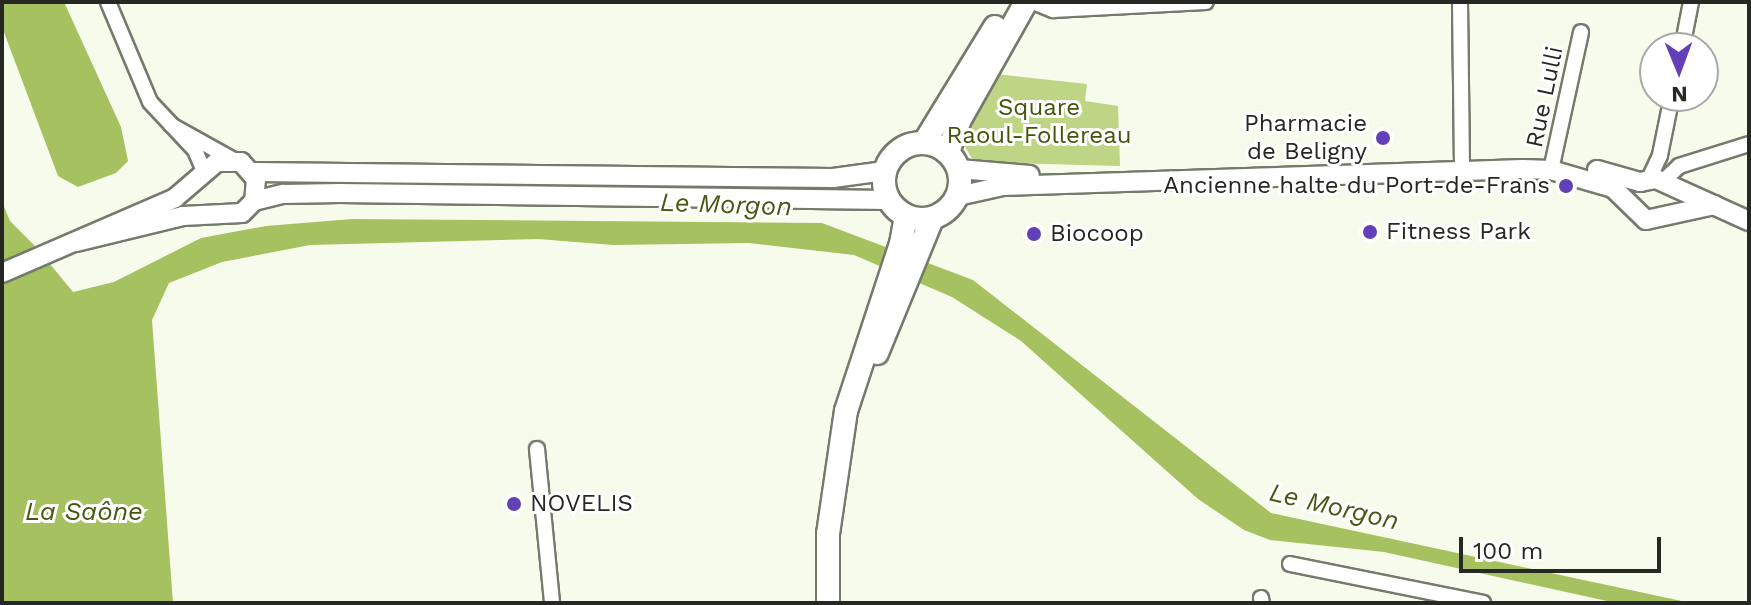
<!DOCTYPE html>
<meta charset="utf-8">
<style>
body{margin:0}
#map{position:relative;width:1751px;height:605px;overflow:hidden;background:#f6fbec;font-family:"Work Sans",sans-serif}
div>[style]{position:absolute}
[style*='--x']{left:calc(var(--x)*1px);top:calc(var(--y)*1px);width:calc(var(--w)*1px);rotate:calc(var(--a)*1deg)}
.green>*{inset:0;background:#bed586}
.water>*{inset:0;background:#a6c15f}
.roads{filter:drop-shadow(2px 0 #757a6d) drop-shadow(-2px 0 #757a6d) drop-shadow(0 2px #757a6d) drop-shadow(0 -2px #757a6d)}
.street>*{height:14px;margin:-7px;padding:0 7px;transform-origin:7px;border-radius:7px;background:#fff}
.secondary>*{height:18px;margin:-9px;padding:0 9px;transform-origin:9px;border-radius:9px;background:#fff}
.primary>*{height:22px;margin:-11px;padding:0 11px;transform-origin:11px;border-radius:11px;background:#fff}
.primary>.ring{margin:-11px;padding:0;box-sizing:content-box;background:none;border:22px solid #fff;border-radius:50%}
.dots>*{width:22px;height:22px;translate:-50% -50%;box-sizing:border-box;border:4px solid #fff;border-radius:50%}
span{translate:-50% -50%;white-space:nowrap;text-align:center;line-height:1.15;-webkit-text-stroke:6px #fff;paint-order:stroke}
.street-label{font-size:24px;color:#262823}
.park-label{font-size:24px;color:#45550c}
.poi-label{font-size:24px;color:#262823}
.right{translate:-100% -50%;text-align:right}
.left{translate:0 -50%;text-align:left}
.water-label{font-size:26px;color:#485811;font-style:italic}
.frame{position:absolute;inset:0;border:4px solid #262823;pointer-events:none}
.north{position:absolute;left:1639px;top:32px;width:80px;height:80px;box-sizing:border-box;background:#fff;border:2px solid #a8a9a7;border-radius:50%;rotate:179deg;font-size:22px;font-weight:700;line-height:32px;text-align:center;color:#262823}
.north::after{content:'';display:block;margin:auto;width:28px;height:36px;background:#6240b8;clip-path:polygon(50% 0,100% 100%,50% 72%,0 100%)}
.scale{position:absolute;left:1459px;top:537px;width:202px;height:36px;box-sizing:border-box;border:4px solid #262823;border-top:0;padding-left:10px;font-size:24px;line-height:28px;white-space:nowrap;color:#262823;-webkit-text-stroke:6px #fff;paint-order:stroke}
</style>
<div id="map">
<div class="green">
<i style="clip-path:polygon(996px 74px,1087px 84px,1085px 101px,1118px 106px,1120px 166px,974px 162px,960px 138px)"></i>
</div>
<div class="water">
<i style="clip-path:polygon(2px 2px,64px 2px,121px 127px,128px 161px,116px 173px,78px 187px,58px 176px,2px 27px)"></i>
<i style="clip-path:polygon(2px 202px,10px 221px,35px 246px,28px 250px,36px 269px,50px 264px,73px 292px,114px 282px,201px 238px,266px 226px,352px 219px,822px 223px,973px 280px,1271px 513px,1691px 603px,1616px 603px,1384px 552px,1270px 540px,1244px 530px,1198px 499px,1021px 341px,952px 297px,854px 255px,749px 243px,613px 245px,538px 239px,310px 245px,222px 262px,169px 283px,152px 320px,173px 603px,2px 603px)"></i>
</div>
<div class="roads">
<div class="street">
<i style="--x:108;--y:2;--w:108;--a:67.2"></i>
<i style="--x:150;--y:102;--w:66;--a:46.8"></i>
<i style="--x:195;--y:150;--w:25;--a:67"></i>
<i style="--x:1033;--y:2;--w:22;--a:22"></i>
<i style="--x:1053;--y:10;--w:153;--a:-3"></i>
<i style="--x:1460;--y:2;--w:168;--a:89.3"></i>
<i style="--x:1682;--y:48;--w:47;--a:-78.9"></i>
<i style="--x:171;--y:125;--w:72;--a:29.1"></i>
<i style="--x:1551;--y:170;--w:141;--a:-77.7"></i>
<i style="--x:1649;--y:179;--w:26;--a:-65"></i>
<i style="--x:1660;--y:155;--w:60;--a:-78.5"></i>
<i style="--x:1662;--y:182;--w:23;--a:-43"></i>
<i style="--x:1679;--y:166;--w:73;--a:-17.4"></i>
<i style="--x:537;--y:449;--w:155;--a:84.4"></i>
<i style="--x:1290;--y:564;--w:197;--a:11.4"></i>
<i style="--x:1261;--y:598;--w:5;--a:79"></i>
</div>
<div class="secondary">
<i style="--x:959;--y:169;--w:71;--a:4.8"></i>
<i style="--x:1597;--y:170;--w:45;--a:15.6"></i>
<i style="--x:1640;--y:182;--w:16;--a:-11"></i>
<i style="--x:1656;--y:179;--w:102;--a:24.3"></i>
<i style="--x:253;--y:172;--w:580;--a:0.59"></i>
<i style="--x:833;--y:178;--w:52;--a:-7.7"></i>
<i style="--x:958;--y:196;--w:46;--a:-12.5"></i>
<i style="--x:1003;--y:186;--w:520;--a:-1.87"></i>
<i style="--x:1523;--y:169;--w:28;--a:2"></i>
<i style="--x:1551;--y:170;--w:65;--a:16.2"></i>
<i style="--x:1613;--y:188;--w:46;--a:44.1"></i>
<i style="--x:1646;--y:220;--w:70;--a:-12.4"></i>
<i style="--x:254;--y:201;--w:30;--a:-14"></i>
<i style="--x:283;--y:194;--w:57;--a:-1"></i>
<i style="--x:340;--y:193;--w:548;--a:0.73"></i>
<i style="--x:2;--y:273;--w:189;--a:-23.4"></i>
<i style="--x:175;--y:198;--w:55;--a:-40.6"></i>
<i style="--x:217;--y:162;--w:24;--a:0"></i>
<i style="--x:241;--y:162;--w:23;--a:49"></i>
<i style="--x:256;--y:179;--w:22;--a:95"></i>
<i style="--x:254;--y:201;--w:17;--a:135"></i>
<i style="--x:242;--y:213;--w:59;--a:177.1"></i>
<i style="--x:183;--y:216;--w:110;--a:166.3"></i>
</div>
<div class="primary">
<i class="ring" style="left:884px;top:143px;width:54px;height:54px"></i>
<i style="--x:924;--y:143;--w:136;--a:-58.5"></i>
<i style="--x:948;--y:152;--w:33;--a:-70"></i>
<i style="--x:959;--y:121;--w:137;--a:-60.6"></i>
<i style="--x:877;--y:353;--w:145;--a:-67.7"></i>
<i style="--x:828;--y:603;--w:69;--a:-90"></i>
<i style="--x:828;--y:534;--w:124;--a:-81.7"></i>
<i style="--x:846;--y:411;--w:176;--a:-71.8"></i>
<i style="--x:901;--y:244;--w:28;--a:-80"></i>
</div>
</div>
<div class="dots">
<i style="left:1383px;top:138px;background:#6240b8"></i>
<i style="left:1566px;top:186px;background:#6240b8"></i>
<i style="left:1370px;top:232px;background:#6240b8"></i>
<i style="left:1034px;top:234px;background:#6240b8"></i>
<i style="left:514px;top:504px;background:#6240b8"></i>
</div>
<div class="street-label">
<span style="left:1545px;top:97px;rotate:-78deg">Rue Lulli</span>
</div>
<div class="park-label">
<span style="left:1039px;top:122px">Square<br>Raoul-Follereau</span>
</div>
<div class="poi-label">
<span class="right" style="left:1367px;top:138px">Pharmacie<br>de Beligny</span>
<span class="right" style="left:1550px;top:186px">Ancienne halte du Port-de-Frans</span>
<span class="left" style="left:1386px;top:232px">Fitness Park</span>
<span class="left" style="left:1050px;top:234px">Biocoop</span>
<span class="left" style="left:530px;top:504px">NOVELIS</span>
</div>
<div class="water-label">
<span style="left:726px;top:205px;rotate:2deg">Le Morgon</span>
<span style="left:1334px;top:507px;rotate:13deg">Le Morgon</span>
<span style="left:84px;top:512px">La Saône</span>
</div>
<div class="frame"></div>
<div class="north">N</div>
<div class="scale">100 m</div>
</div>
